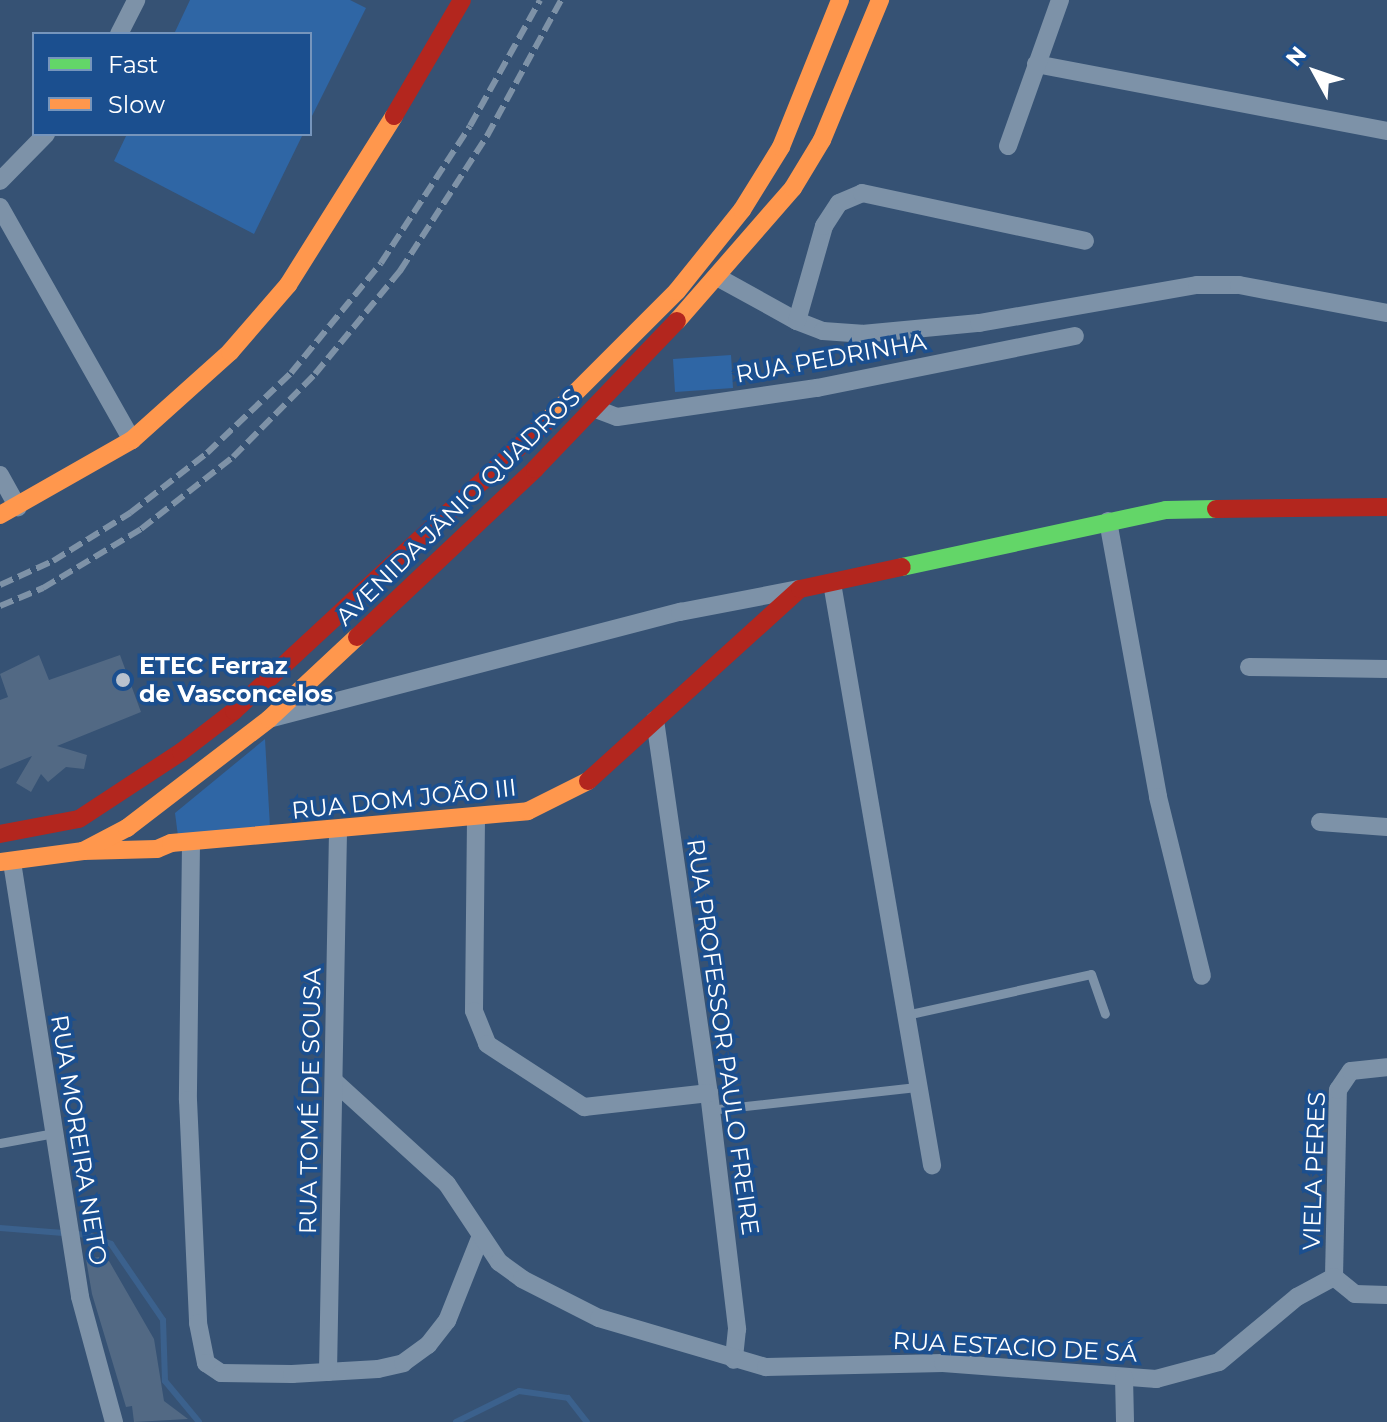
<!DOCTYPE html>
<meta charset="utf-8">
<style>
body{margin:0}
#map{position:relative;width:1387px;height:1422px;overflow:hidden;background:#365274;font-family:Montserrat,sans-serif}
div>[style]{position:absolute}
[style*='--x']{left:calc(var(--x)*1px);top:calc(var(--y)*1px);width:calc(var(--w)*1px);rotate:calc(var(--a)*1deg)}
.green>*{inset:0;background:#2f66a5}
.stream>*{height:6px;margin:-3px;padding:0 3px;transform-origin:3px;border-radius:3px;background:#3b618d}
.building>*{inset:0;background:#526984}
.lane>*{height:9px;margin:-4.5px;padding:0 4.5px;transform-origin:4.5px;border-radius:4.5px;background:#7d92a8}
.street>*{height:18px;margin:-9px;padding:0 9px;transform-origin:9px;border-radius:9px;background:#7d92a8}
.fast>*{height:18px;margin:-9px;padding:0 9px;transform-origin:9px;border-radius:9px;background:#63d668}
.slow>*{height:18px;margin:-9px;padding:0 9px;transform-origin:9px;border-radius:9px;background:#ff974d}
.jam>*{height:18px;margin:-9px;padding:0 9px;transform-origin:9px;border-radius:9px;background:#b3261e}
.rail>*{height:6px;margin-top:-3px;transform-origin:0;background:repeating-linear-gradient(90deg,#7e92a7 0 14px,transparent 0 20px)}
.dots>*{width:22px;height:22px;translate:-50% -50%;box-sizing:border-box;border:4px solid #1b4f8f;border-radius:50%}
span{translate:-50% -50%;white-space:nowrap;text-align:center;line-height:1.15;-webkit-text-stroke:7px #1b4f8f;paint-order:stroke}
.street-label{font-size:24px;color:#fff}
.poi-label{font-size:24px;color:#fff;font-weight:700}
.left{translate:0 -50%;text-align:left}
.legend{position:absolute;left:32px;top:32px;width:280px;height:104px;box-sizing:border-box;background:#1b4f8f;border:2px solid #7695bc;margin:0;padding:10px 14px;list-style:none;font-size:24px;color:#fff}
.legend li{display:flex;align-items:center;gap:16px;height:40px}
.legend b{width:40px;border:2px solid #7695bc}
.north{position:absolute;left:1275px;top:32px;width:80px;height:80px;-webkit-text-stroke:6px #1b4f8f;paint-order:stroke;rotate:310deg;font-size:22px;font-weight:700;line-height:32px;text-align:center;color:#fff}
.north::after{content:'';display:block;margin:auto;width:28px;height:36px;background:#fff;clip-path:polygon(50% 0,100% 100%,50% 72%,0 100%)}
</style>
<div id="map">
<div class="green">
<i style="clip-path:polygon(190px 0,350px 0,366px 8px,310px 120px,310px 34px,174px 34px)"></i>
<i style="clip-path:polygon(127px 134px,303px 134px,254px 234px,114px 161px)"></i>
<i style="clip-path:polygon(731px 355px,733px 388px,675px 392px,673px 359px)"></i>
<i style="clip-path:polygon(265px 739px,270px 827px,178px 836px,175px 813px)"></i>
</div>
<div class="stream">
<i style="--x:0;--y:1228;--w:89;--a:4.5"></i>
<i style="--x:89;--y:1235;--w:24;--a:22"></i>
<i style="--x:111;--y:1244;--w:92;--a:55.6"></i>
<i style="--x:163;--y:1320;--w:61;--a:88.1"></i>
<i style="--x:165;--y:1381;--w:53;--a:50.3"></i>
<i style="--x:456;--y:1422;--w:70;--a:-26.2"></i>
<i style="--x:519;--y:1391;--w:49;--a:8.1"></i>
<i style="--x:568;--y:1398;--w:31;--a:52"></i>
</div>
<div class="building">
<i style="clip-path:polygon(39px 655px,49px 680px,120px 655px,141px 712px,57px 746px,87px 755px,84px 769px,66px 767px,48px 782px,41px 774px,31px 792px,16px 783px,32px 756px,0 769px,0 700px,8px 697px,0 674px)"></i>
<i style="clip-path:polygon(99px 1257px,101px 1263px,109px 1261px,154px 1339px,164px 1401px,188px 1419px,134px 1422px,132px 1406px,126px 1407px,92px 1294px,86px 1259px)"></i>
</div>
<div class="lane">
<i style="--x:906;--y:1015;--w:189;--a:-12.5"></i>
<i style="--x:1091;--y:974;--w:42;--a:70.7"></i>
<i style="--x:709;--y:1110;--w:211;--a:-6.3"></i>
<i style="--x:0;--y:1143;--w:55;--a:-10.5"></i>
</div>
<div class="street">
<i style="--x:119;--y:34;--w:38;--a:-63"></i>
<i style="--x:1036;--y:64;--w:357;--a:10.8"></i>
<i style="--x:1008;--y:146;--w:155;--a:-70.4"></i>
<i style="--x:0;--y:181;--w:66;--a:-45.6"></i>
<i style="--x:0;--y:207;--w:268;--a:60.5"></i>
<i style="--x:719;--y:278;--w:89;--a:28.9"></i>
<i style="--x:797;--y:321;--w:28;--a:21"></i>
<i style="--x:823;--y:331;--w:39;--a:4"></i>
<i style="--x:862;--y:334;--w:118;--a:-5.4"></i>
<i style="--x:979;--y:323;--w:221;--a:-9.9"></i>
<i style="--x:1197;--y:285;--w:42;--a:0"></i>
<i style="--x:1239;--y:285;--w:151;--a:10.7"></i>
<i style="--x:797;--y:321;--w:99;--a:-74.1"></i>
<i style="--x:824;--y:226;--w:27;--a:-57"></i>
<i style="--x:839;--y:203;--w:25;--a:-23"></i>
<i style="--x:862;--y:193;--w:228;--a:12.1"></i>
<i style="--x:596;--y:409;--w:22;--a:21"></i>
<i style="--x:617;--y:417;--w:202;--a:-8.3"></i>
<i style="--x:817;--y:388;--w:263;--a:-11.4"></i>
<i style="--x:0;--y:475;--w:37;--a:61"></i>
<i style="--x:1108;--y:521;--w:280;--a:79.7"></i>
<i style="--x:1158;--y:797;--w:184;--a:76.2"></i>
<i style="--x:832;--y:583;--w:591;--a:80.25"></i>
<i style="--x:1249;--y:667;--w:138;--a:0.8"></i>
<i style="--x:272;--y:718;--w:422;--a:-14.6"></i>
<i style="--x:680;--y:612;--w:122;--a:-10.9"></i>
<i style="--x:655;--y:720;--w:377;--a:81.8"></i>
<i style="--x:709;--y:1093;--w:238;--a:83.2"></i>
<i style="--x:737;--y:1329;--w:31;--a:96"></i>
<i style="--x:476;--y:819;--w:192;--a:90.6"></i>
<i style="--x:474;--y:1011;--w:35;--a:68"></i>
<i style="--x:487;--y:1044;--w:116;--a:33"></i>
<i style="--x:584;--y:1107;--w:126;--a:-6.4"></i>
<i style="--x:1320;--y:822;--w:67;--a:4.3"></i>
<i style="--x:191;--y:843;--w:257;--a:90.7"></i>
<i style="--x:188;--y:1100;--w:223;--a:87.4"></i>
<i style="--x:198;--y:1323;--w:41;--a:78.7"></i>
<i style="--x:206;--y:1363;--w:18;--a:34"></i>
<i style="--x:221;--y:1373;--w:71;--a:0.8"></i>
<i style="--x:292;--y:1374;--w:86;--a:-3.3"></i>
<i style="--x:378;--y:1369;--w:26;--a:-13"></i>
<i style="--x:403;--y:1363;--w:31;--a:-36"></i>
<i style="--x:428;--y:1345;--w:31;--a:-52"></i>
<i style="--x:447;--y:1321;--w:89;--a:-68.3"></i>
<i style="--x:12;--y:862;--w:440;--a:81.1"></i>
<i style="--x:80;--y:1297;--w:130;--a:74.8"></i>
<i style="--x:335;--y:1082;--w:151;--a:42.3"></i>
<i style="--x:447;--y:1184;--w:94;--a:56.3"></i>
<i style="--x:499;--y:1262;--w:29;--a:36"></i>
<i style="--x:522;--y:1279;--w:86;--a:26.9"></i>
<i style="--x:599;--y:1318;--w:174;--a:16.4"></i>
<i style="--x:766;--y:1367;--w:177;--a:-1.3"></i>
<i style="--x:943;--y:1363;--w:214;--a:4.3"></i>
<i style="--x:1156;--y:1379;--w:65;--a:-15.1"></i>
<i style="--x:1219;--y:1362;--w:102;--a:-39.8"></i>
<i style="--x:1297;--y:1297;--w:42;--a:-28.4"></i>
<i style="--x:1334;--y:1277;--w:187;--a:-88.8"></i>
<i style="--x:1338;--y:1090;--w:23;--a:-56"></i>
<i style="--x:1351;--y:1071;--w:36;--a:-6"></i>
<i style="--x:1334;--y:1277;--w:27;--a:39"></i>
<i style="--x:1355;--y:1294;--w:32;--a:2"></i>
<i style="--x:328;--y:1372;--w:542;--a:-88.94"></i>
<i style="--x:1124;--y:1377;--w:45;--a:88.7"></i>
</div>
<div class="fast">
<i style="--x:902;--y:567;--w:270;--a:-12.2"></i>
<i style="--x:1166;--y:510;--w:50;--a:-1.1"></i>
</div>
<div class="slow">
<i style="--x:677;--y:321;--w:176;--a:-48.9"></i>
<i style="--x:793;--y:188;--w:56;--a:-58.9"></i>
<i style="--x:822;--y:140;--w:152;--a:-67.5"></i>
<i style="--x:548;--y:420;--w:182;--a:-45"></i>
<i style="--x:677;--y:291;--w:104;--a:-51.3"></i>
<i style="--x:742;--y:210;--w:74;--a:-58.2"></i>
<i style="--x:781;--y:147;--w:158;--a:-68.1"></i>
<i style="--x:0;--y:515;--w:152;--a:-29.6"></i>
<i style="--x:132;--y:440;--w:132;--a:-41.9"></i>
<i style="--x:230;--y:352;--w:89;--a:-49.1"></i>
<i style="--x:288;--y:285;--w:199;--a:-57.9"></i>
<i style="--x:83;--y:851;--w:74;--a:-1.5"></i>
<i style="--x:157;--y:849;--w:15;--a:-23"></i>
<i style="--x:171;--y:843;--w:358;--a:-5.1"></i>
<i style="--x:528;--y:811;--w:67;--a:-26.6"></i>
<i style="--x:0;--y:862;--w:84;--a:-7.5"></i>
<i style="--x:83;--y:851;--w:50;--a:-27.6"></i>
<i style="--x:127;--y:828;--w:179;--a:-37.5"></i>
<i style="--x:269;--y:719;--w:120;--a:-43"></i>
</div>
<div class="jam">
<i style="--x:394;--y:116;--w:134;--a:-59.6"></i>
<i style="--x:1216;--y:509;--w:171;--a:-0.7"></i>
<i style="--x:357;--y:637;--w:245;--a:-43.3"></i>
<i style="--x:535;--y:469;--w:205;--a:-46.2"></i>
<i style="--x:588;--y:781;--w:286;--a:-42.2"></i>
<i style="--x:800;--y:589;--w:104;--a:-12.2"></i>
<i style="--x:0;--y:834;--w:80;--a:-10.8"></i>
<i style="--x:79;--y:819;--w:122;--a:-33.3"></i>
<i style="--x:181;--y:752;--w:67;--a:-37.7"></i>
<i style="--x:234;--y:711;--w:428;--a:-42.8"></i>
</div>
<div class="rail">
<i style="--x:0;--y:585;--w:58;--a:-24.4"></i>
<i style="--x:53;--y:561;--w:91;--a:-31.9"></i>
<i style="--x:130;--y:513;--w:98;--a:-37.9"></i>
<i style="--x:207;--y:453;--w:116;--a:-43.6"></i>
<i style="--x:291;--y:373;--w:142;--a:-50.7"></i>
<i style="--x:381;--y:263;--w:163;--a:-57"></i>
<i style="--x:470;--y:126;--w:144;--a:-60.9"></i>
<i style="--x:0;--y:606;--w:47;--a:-22.7"></i>
<i style="--x:43;--y:588;--w:114;--a:-31"></i>
<i style="--x:141;--y:529;--w:117;--a:-38"></i>
<i style="--x:233;--y:457;--w:117;--a:-45.3"></i>
<i style="--x:315;--y:374;--w:134;--a:-50.5"></i>
<i style="--x:400;--y:271;--w:161;--a:-57.2"></i>
<i style="--x:487;--y:136;--w:155;--a:-61.4"></i>
</div>
<div class="dots">
<i style="left:123px;top:680px;background:#b9c2ce"></i>
</div>
<div class="street-label">
<span style="left:831px;top:358px;rotate:-10deg">RUA PEDRINHA</span>
<span style="left:458px;top:507px;rotate:-44deg">AVENIDA JÂNIO QUADROS</span>
<span style="left:404px;top:799px;rotate:-6deg">RUA DOM JOÃO III</span>
<span style="left:723px;top:1037px;rotate:82deg">RUA PROFESSOR PAULO FREIRE</span>
<span style="left:310px;top:1101px;rotate:-89deg">RUA TOMÉ DE SOUSA</span>
<span style="left:79px;top:1140px;rotate:81deg">RUA MOREIRA NETO</span>
<span style="left:1314px;top:1171px;rotate:-88deg">VIELA PERES</span>
<span style="left:1015px;top:1347px;rotate:3deg">RUA ESTACIO DE SÁ</span>
</div>
<div class="poi-label">
<span class="left" style="left:139px;top:680px">ETEC Ferraz<br>de Vasconcelos</span>
</div>
<ul class="legend">
<li><b style="height:10px;background:#63d668"></b>Fast</li>
<li><b style="height:10px;background:#ff974d"></b>Slow</li>
</ul>
<div class="north">N</div>
</div>
